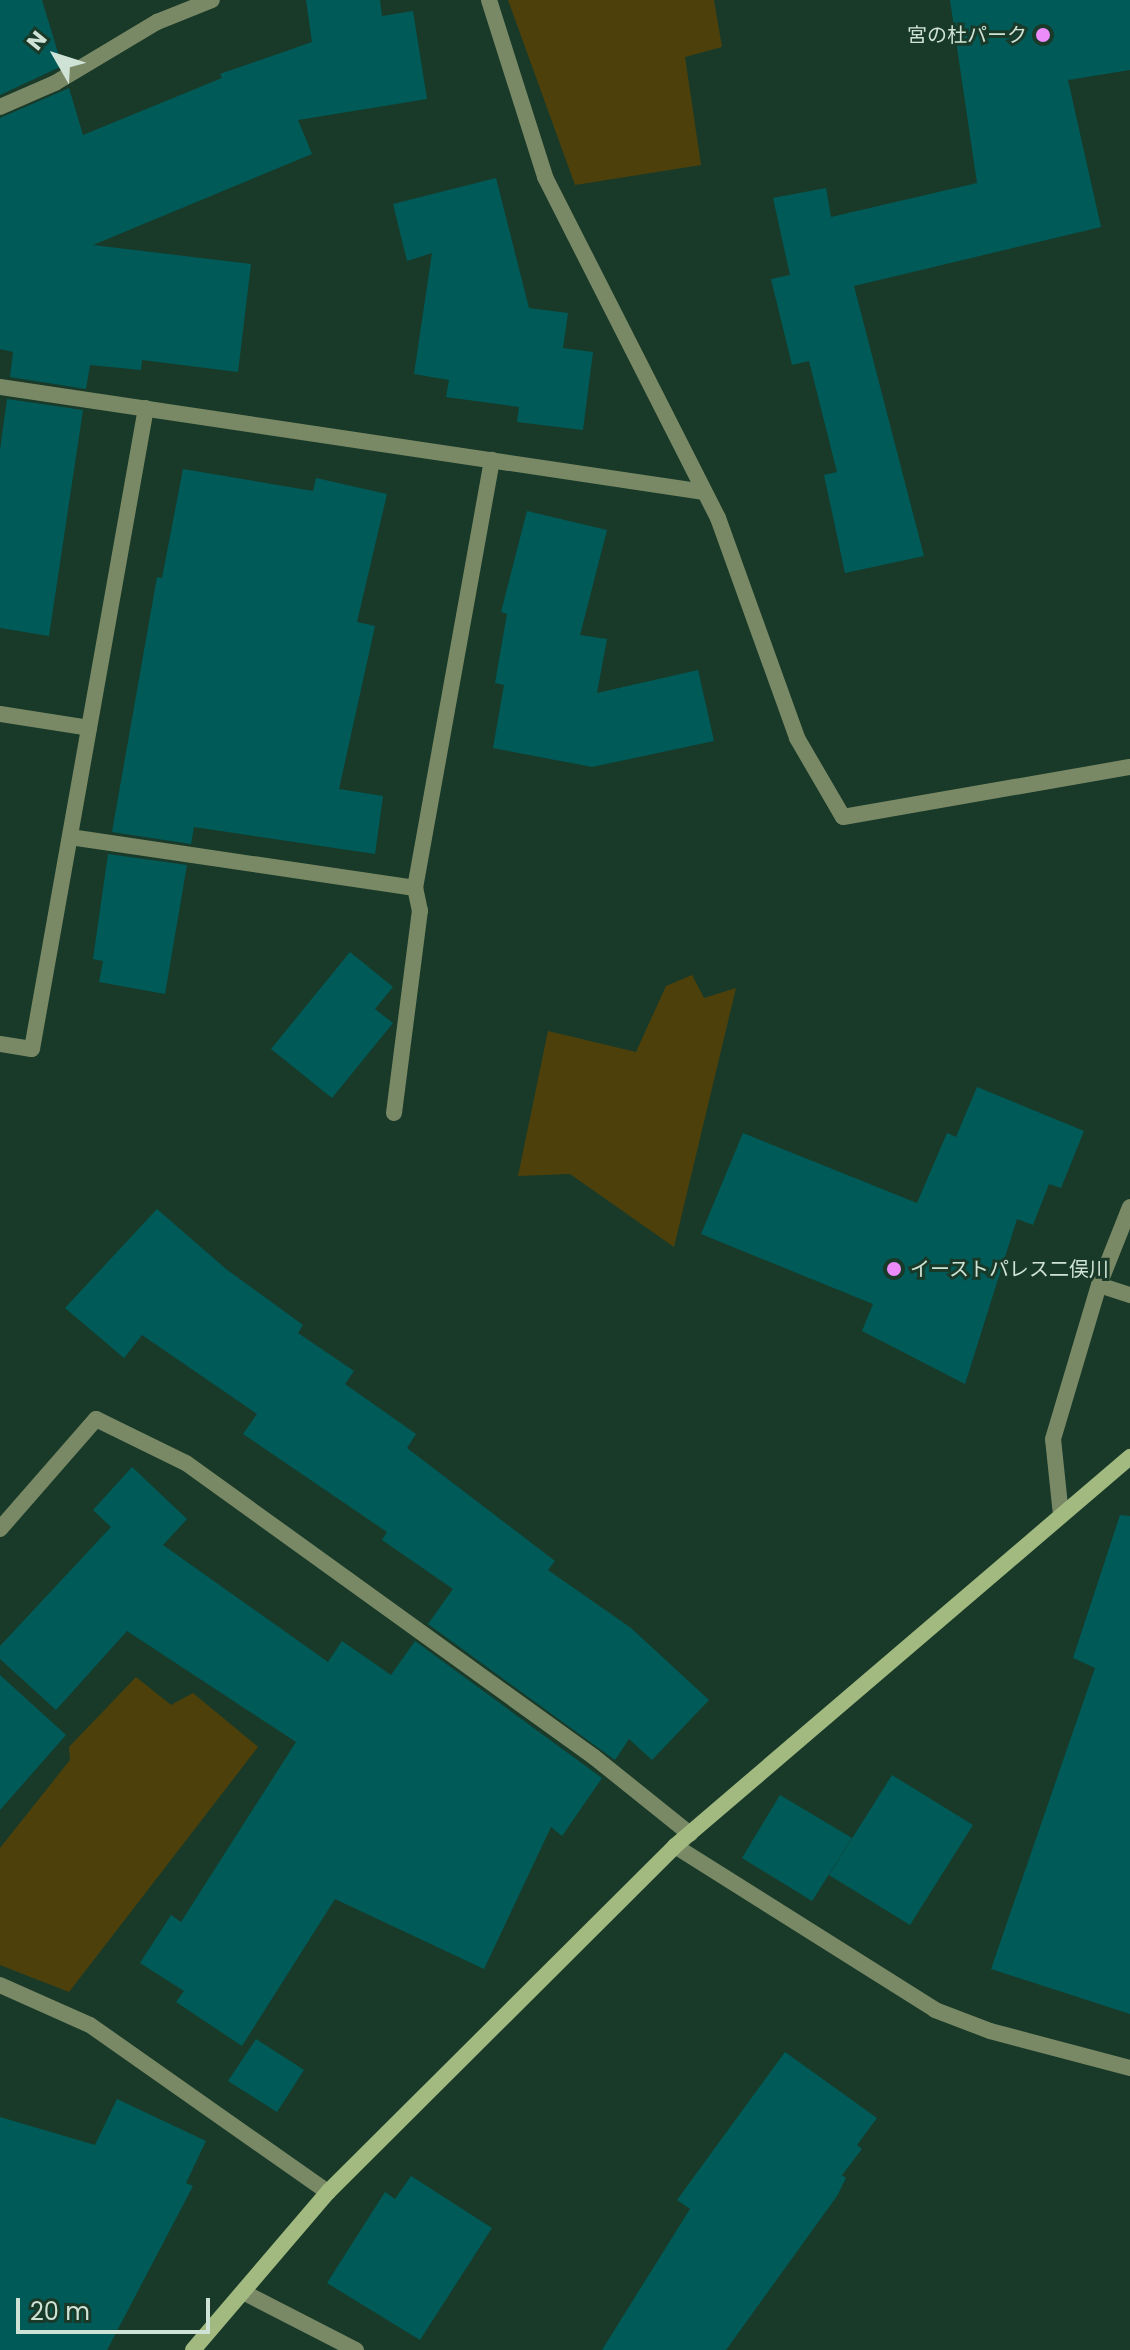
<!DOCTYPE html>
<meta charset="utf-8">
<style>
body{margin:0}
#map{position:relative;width:1130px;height:2350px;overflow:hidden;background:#193a29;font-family:Poppins,"Noto Sans JP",sans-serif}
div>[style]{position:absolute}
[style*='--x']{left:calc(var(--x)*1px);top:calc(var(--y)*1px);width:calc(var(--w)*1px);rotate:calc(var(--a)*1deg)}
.green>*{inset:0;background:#4e400b}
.building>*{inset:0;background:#005b58}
.lane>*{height:16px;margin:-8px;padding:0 8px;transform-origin:8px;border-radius:8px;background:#7a8965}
.street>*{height:16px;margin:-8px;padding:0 8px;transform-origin:8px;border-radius:8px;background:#7a8965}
.secondary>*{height:16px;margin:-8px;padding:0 8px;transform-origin:8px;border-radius:8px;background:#a2ba80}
.dots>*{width:22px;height:22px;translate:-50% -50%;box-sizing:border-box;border:4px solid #193a29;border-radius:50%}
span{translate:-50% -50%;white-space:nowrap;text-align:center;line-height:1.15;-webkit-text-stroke:6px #193a29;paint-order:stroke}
.poi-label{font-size:20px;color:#cfe2d6}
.right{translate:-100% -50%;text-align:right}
.left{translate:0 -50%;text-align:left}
.north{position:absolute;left:16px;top:16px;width:80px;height:80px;-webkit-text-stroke:6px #193a29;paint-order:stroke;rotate:309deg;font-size:22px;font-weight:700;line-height:32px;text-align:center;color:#cfe2d6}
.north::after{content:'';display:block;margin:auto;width:28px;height:36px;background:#cfe2d6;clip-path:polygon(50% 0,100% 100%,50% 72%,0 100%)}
.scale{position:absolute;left:16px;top:2298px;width:194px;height:36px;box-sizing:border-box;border:4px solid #cfe2d6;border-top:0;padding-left:10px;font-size:24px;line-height:28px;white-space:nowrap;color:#cfe2d6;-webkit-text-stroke:6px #193a29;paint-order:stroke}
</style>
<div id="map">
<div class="green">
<i style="clip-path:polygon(508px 0,714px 0,722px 47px,685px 57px,701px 165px,575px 185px)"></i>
<i style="clip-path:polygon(692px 975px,704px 998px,736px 988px,674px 1247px,570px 1174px,518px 1176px,548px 1031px,636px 1052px,666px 986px)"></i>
<i style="clip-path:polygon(136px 1677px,171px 1705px,193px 1693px,258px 1747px,69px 1992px,0 1965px,0 1848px,70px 1760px,69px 1747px)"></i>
</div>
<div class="building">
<i style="clip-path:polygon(0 0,42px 0,62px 66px,0 95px)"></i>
<i style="clip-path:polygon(306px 0,380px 0,382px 16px,413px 11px,427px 99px,298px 120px,312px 154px,93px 245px,251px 264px,238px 372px,142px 360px,141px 370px,90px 365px,86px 389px,10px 377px,13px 352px,0 349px,0 118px,69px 88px,83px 135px,222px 78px,220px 74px,312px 42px)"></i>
<i style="clip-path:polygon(950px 0,1130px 0,1130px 70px,1068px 80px,1101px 227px,854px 286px,924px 556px,845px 573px,824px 475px,837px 472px,809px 361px,792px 365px,771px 279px,790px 275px,773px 198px,826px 188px,831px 217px,977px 183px)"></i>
<i style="clip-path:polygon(496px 178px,529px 308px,568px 313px,563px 348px,593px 352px,583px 430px,517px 422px,519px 407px,446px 397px,449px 380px,414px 374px,432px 253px,407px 261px,393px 204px)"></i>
<i style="clip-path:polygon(7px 399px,83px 410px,49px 636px,0 628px,0 450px)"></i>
<i style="clip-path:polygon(183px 469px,313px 491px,316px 478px,387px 494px,357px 622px,375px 626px,339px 789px,383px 796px,375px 854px,194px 827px,191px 844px,112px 832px,157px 577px,162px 578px)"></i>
<i style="clip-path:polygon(527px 511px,607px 530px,580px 635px,607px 639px,597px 693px,698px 670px,714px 741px,592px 767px,493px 748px,504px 685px,495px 683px,507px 614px,501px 612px)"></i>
<i style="clip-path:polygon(108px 854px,187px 865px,165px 994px,99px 982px,103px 961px,93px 959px)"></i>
<i style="clip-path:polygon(350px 952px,393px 987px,375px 1009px,393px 1023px,332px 1098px,271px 1049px)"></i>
<i style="clip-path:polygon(977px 1087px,1084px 1131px,1061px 1188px,1049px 1184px,1033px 1225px,1017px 1219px,965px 1384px,862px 1331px,873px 1304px,701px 1234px,743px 1133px,917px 1203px,947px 1133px,956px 1137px)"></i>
<i style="clip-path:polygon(157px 1209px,226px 1269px,303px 1325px,298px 1333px,354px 1371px,345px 1384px,416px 1434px,407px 1448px,555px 1561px,548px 1570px,631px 1628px,709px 1700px,652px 1760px,629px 1739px,615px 1760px,428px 1624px,453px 1589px,382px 1540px,387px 1532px,243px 1434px,257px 1414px,142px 1335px,124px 1358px,65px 1308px)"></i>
<i style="clip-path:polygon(132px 1467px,187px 1519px,163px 1545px,328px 1662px,342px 1641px,391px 1675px,415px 1641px,602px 1778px,562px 1836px,551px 1827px,484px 1969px,335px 1899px,242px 2046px,176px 2002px,184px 1991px,140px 1963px,171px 1915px,181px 1922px,296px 1742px,127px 1631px,56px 1710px,0 1659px,0 1646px,111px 1527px,93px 1510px)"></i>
<i style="clip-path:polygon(1120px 1515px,1130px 1516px,1130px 2014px,991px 1969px,1095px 1668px,1073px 1658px)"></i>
<i style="clip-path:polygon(0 1675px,66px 1735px,0 1810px)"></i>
<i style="clip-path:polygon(892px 1775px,973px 1825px,910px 1925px,829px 1875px)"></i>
<i style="clip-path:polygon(780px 1795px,852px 1838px,812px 1901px,742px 1858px)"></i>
<i style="clip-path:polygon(256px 2039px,304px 2070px,277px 2112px,228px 2081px)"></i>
<i style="clip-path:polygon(785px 2052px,877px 2118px,857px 2145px,862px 2149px,842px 2175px,846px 2178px,837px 2196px,726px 2350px,602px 2350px,690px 2209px,677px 2200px)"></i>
<i style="clip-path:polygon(117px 2099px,206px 2141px,186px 2183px,193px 2186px,107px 2350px,0 2350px,0 2117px,95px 2145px)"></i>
<i style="clip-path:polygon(411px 2176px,492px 2228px,420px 2340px,327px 2283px,385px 2192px,395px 2199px)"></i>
</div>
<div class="lane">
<i style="--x:489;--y:0;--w:186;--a:72.4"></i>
<i style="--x:545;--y:177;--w:382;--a:63.1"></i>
<i style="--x:718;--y:518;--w:234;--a:70.2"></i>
<i style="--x:797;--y:738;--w:91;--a:59.8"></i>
<i style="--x:843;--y:817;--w:291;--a:-9.9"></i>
<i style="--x:0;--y:714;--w:90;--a:8.9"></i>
<i style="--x:70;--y:837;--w:349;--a:8.4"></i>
<i style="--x:415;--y:888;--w:435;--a:-79.8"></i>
<i style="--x:394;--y:1113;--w:204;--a:-82.7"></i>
<i style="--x:420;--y:911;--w:24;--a:-102"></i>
<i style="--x:1130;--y:1207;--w:84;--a:111.7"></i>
<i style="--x:1099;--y:1285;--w:33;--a:18"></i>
<i style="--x:675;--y:1846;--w:307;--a:32.2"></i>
<i style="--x:935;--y:2010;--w:59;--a:20.9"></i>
<i style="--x:990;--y:2031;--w:145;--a:14.8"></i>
<i style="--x:243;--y:2292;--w:127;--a:27.2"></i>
</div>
<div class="street">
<i style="--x:0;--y:107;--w:60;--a:-23.6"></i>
<i style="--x:55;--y:83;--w:119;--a:-30.9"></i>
<i style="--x:157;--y:22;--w:59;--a:-21.8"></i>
<i style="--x:0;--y:387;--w:712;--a:8.48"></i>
<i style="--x:0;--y:1044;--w:32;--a:9"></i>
<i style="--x:32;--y:1049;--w:651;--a:-79.92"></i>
<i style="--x:1061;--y:1515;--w:76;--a:-96"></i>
<i style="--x:1053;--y:1439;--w:161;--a:-73.4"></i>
<i style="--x:0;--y:1529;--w:146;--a:-48.9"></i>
<i style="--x:96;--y:1419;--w:100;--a:26.1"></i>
<i style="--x:186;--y:1463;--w:503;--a:35.78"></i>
<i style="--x:594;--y:1757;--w:123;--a:38.7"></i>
<i style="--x:0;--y:1985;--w:98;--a:24"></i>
<i style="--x:90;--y:2025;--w:291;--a:35.1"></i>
</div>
<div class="secondary">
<i style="--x:193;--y:2350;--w:208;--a:-49.5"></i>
<i style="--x:328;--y:2192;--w:490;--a:-44.9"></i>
<i style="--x:675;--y:1846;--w:599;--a:-40.53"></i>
</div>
<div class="dots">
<i style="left:1043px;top:35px;background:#ec8cfb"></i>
<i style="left:894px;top:1269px;background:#ec8cfb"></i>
</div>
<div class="poi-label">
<span class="right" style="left:1027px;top:35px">宮の杜パーク</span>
<span class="left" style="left:910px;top:1269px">イーストパレス二俣川</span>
</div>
<div class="north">N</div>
<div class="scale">20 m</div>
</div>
